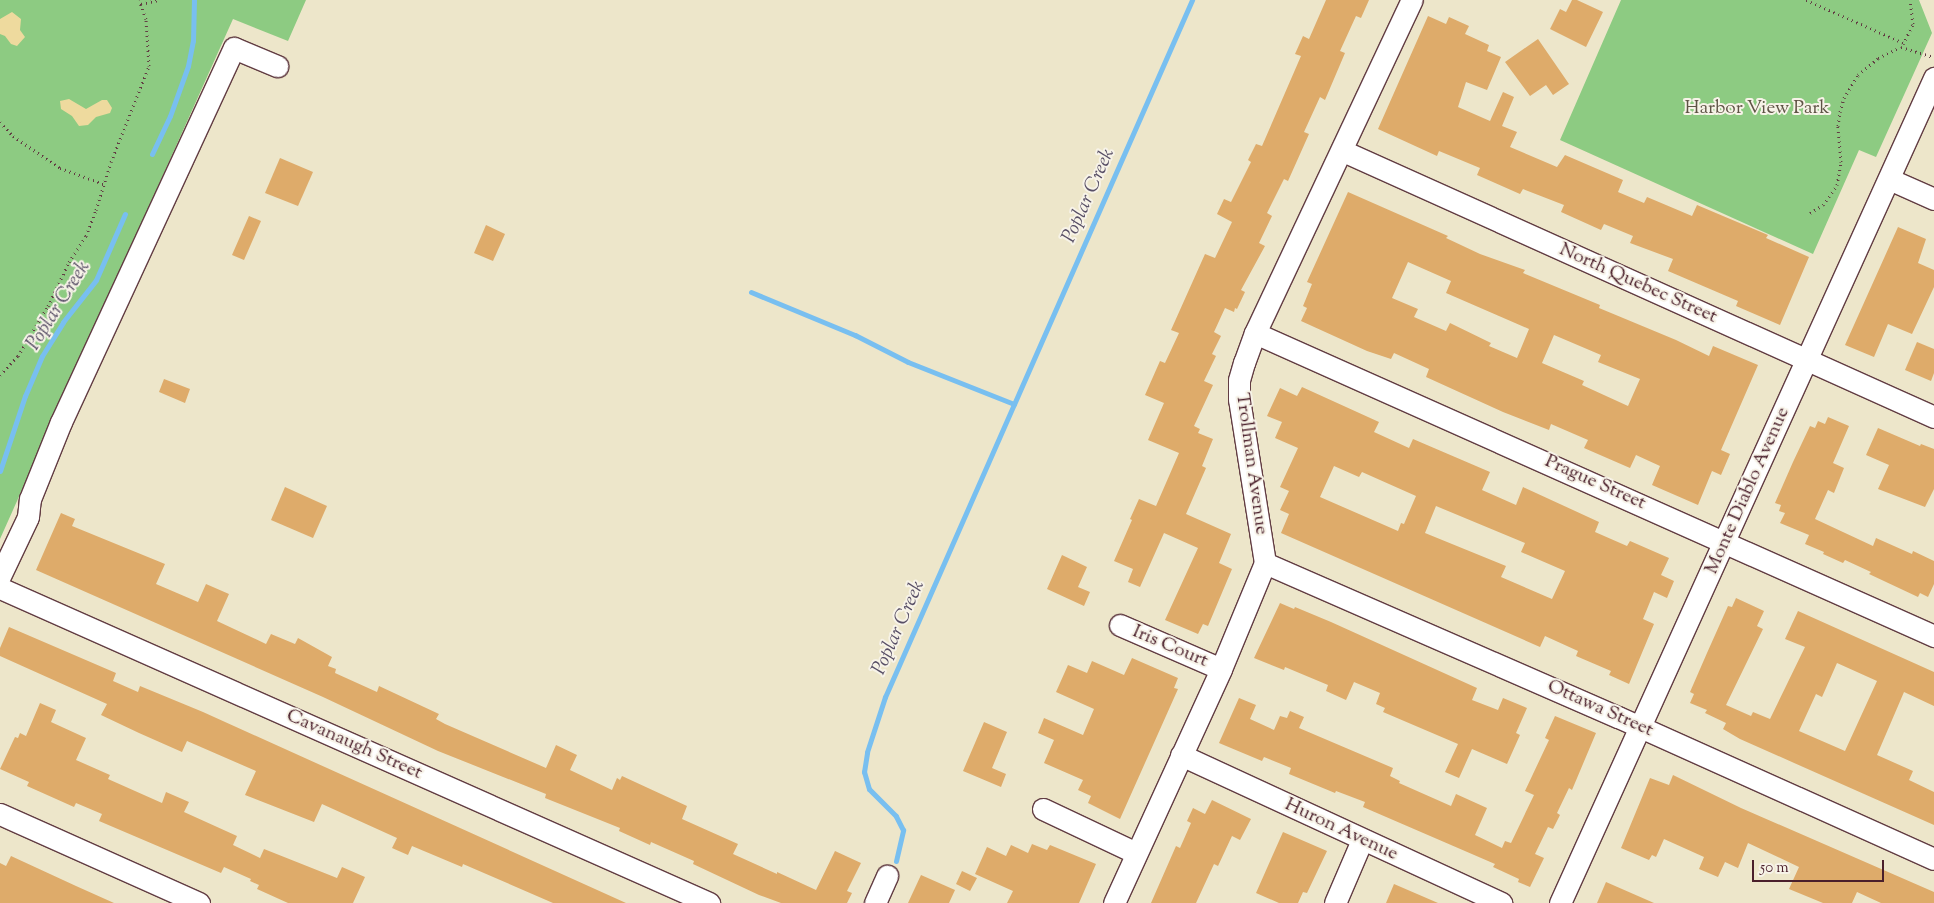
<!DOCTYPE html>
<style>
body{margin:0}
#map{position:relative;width:1934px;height:903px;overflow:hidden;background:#ede6ca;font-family:"Sorts Mill Goudy",serif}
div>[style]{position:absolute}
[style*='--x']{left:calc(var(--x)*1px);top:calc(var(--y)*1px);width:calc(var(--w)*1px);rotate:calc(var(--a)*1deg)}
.green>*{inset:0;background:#8dcb82}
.sand>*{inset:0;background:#eeda9e}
.stream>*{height:5px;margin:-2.5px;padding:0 2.5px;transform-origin:2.5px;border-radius:2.5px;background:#78bff0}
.building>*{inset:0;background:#deab6a}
.path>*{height:3px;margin-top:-1.5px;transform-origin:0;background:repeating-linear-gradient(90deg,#623d43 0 1px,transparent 0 5px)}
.roads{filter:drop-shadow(1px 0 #623d43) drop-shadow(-1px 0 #623d43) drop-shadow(0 1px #623d43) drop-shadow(0 -1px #623d43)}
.minor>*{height:21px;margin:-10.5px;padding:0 10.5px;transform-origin:10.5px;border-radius:10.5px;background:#fff}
span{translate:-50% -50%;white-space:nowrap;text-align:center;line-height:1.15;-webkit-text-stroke:4px #f7f3e8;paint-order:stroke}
.park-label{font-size:19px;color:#5e5345}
.street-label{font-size:19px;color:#4a1f2b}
.water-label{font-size:20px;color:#584f66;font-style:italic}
.scale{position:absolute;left:1752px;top:860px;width:132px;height:22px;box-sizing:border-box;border:2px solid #4a1f2b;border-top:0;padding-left:6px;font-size:15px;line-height:18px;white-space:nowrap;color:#4a1f2b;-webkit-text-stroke:4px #f7f3e8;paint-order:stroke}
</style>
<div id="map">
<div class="green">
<i style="clip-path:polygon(0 0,306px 0,288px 41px,233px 19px,0 539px)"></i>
<i style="clip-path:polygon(1621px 0,1919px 0,1932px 33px,1876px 157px,1859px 150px,1813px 254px,1560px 140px)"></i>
</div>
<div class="sand">
<i style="clip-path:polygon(12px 12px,21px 19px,20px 30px,25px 37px,17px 46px,11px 44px,5px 36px,0 34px,0 19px)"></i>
<i style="clip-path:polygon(69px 99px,86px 109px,102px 100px,107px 100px,112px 108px,110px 113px,96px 117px,88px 125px,79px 126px,72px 116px,61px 109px,60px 101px)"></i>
</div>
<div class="stream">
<i style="--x:152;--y:154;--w:42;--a:-64.7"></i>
<i style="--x:170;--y:116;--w:53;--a:-70.2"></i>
<i style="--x:188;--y:66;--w:25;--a:-79"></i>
<i style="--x:193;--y:41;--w:41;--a:-88.6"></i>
<i style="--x:751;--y:292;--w:113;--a:22.5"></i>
<i style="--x:855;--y:335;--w:59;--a:27"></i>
<i style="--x:908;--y:362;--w:114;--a:21.6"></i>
<i style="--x:0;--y:471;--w:79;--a:-71.6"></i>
<i style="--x:25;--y:396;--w:43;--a:-67"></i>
<i style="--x:42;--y:356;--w:40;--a:-58"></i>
<i style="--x:63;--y:322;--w:53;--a:-51.8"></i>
<i style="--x:96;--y:280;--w:72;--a:-66.3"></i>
<i style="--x:896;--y:861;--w:32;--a:-77"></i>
<i style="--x:903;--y:830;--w:16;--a:-117"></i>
<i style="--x:896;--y:816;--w:38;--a:-135"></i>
<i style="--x:869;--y:789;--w:18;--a:-106"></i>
<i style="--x:864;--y:772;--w:20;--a:-81"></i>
<i style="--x:867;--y:752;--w:58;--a:-71.9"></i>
<i style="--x:885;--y:697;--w:762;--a:-66.23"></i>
</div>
<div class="building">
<i style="clip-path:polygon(1326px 0,1369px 0,1361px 18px,1356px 16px,1340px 51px,1345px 53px,1325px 100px,1320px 97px,1304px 132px,1309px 134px,1288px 181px,1284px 179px,1267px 213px,1272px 216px,1259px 243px,1265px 246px,1241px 290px,1245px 292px,1237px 309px,1235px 308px,1234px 312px,1225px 308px,1214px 332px,1221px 336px,1212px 354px,1216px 356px,1204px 381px,1213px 385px,1194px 426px,1200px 429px,1198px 433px,1213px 439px,1202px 466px,1206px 468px,1186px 514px,1231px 534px,1219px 563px,1232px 569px,1208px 626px,1203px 624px,1198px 634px,1165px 620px,1198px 548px,1164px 533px,1140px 587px,1128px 582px,1133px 569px,1114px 561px,1132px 520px,1130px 519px,1139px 499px,1156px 506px,1179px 453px,1148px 440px,1164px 403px,1145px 395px,1160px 361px,1165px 363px,1179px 333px,1171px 330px,1205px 254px,1215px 258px,1232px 222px,1217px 214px,1224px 199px,1231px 202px,1251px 162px,1248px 160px,1256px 144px,1262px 146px,1301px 56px,1295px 54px,1303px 36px,1309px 39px)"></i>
<i style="clip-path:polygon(1572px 0,1577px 0,1603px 12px,1586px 47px,1550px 29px,1560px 9px,1566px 12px)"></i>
<i style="clip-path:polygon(1428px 16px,1446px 24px,1449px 17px,1469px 26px,1465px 34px,1489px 45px,1487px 51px,1501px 57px,1487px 90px,1466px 82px,1458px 107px,1490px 121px,1503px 92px,1514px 97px,1502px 126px,1517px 132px,1510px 147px,1557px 167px,1565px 155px,1623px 180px,1618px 192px,1644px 203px,1647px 197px,1692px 216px,1697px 205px,1768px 235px,1766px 238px,1809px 257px,1780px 325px,1736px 306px,1738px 301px,1668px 271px,1673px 259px,1630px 243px,1633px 236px,1604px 224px,1601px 230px,1561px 212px,1564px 205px,1523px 189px,1520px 194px,1477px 175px,1480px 168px,1439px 151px,1437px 156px,1378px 129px)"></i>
<i style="clip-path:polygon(1538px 39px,1569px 84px,1553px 95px,1546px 85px,1530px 96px,1505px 62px)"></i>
<i style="clip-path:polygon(280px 158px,313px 172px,298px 206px,265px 193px)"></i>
<i style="clip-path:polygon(evenodd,1348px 192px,1448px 236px,1446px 238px,1480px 254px,1525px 270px,1523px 273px,1600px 305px,1599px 308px,1676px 340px,1709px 356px,1713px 346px,1758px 365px,1721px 450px,1730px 454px,1721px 475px,1712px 471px,1698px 505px,1652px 485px,1660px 466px,1636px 455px,1630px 468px,1584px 448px,1588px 440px,1551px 424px,1549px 430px,1503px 412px,1426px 377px,1429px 369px,1394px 353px,1391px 359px,1367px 351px,1301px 321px,1307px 308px,1303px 306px,1312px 284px,1307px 282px,1348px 192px,1408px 262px,1451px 281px,1446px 293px,1529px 329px,1517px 358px,1489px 346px,1491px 343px,1450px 323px,1446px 331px,1414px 317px,1418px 309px,1392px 298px,1408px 262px,1348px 192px,1554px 335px,1601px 355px,1598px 362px,1640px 379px,1628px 406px,1582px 385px,1584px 381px,1542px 363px,1554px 335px)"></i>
<i style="clip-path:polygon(249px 216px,261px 221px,244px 260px,232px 255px)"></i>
<i style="clip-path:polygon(486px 225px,505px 234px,493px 261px,474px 253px)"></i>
<i style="clip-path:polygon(1898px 227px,1926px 239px,1918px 263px,1934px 270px,1934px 287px,1912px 334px,1888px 324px,1874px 357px,1845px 345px)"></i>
<i style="clip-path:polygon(1917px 342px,1934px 349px,1934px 373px,1931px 381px,1905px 370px)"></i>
<i style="clip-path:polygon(164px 379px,190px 389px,185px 403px,159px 392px)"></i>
<i style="clip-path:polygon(evenodd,1302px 387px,1379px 422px,1374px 432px,1409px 448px,1413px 439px,1490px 472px,1482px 490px,1516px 505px,1523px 487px,1599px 522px,1595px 532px,1627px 546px,1630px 541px,1669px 558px,1661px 575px,1674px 581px,1667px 598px,1654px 592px,1643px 619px,1654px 624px,1629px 684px,1609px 675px,1611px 671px,1576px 656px,1578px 651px,1545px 636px,1540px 647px,1281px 533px,1289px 514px,1280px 510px,1289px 491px,1280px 487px,1298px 448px,1275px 438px,1282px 422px,1267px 416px,1280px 388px,1297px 396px,1302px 387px,1334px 466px,1359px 477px,1362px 472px,1416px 496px,1404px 524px,1401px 523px,1398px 531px,1320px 497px,1334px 466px,1302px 387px,1436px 506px,1525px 543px,1521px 552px,1565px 571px,1552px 599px,1501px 577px,1506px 566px,1425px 533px,1436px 506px)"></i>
<i style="clip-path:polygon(1828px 417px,1849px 426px,1833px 463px,1844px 468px,1834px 493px,1828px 490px,1815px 519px,1873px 546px,1876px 538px,1912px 554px,1913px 551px,1934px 561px,1934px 584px,1928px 597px,1920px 593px,1918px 597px,1869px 574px,1871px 572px,1845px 560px,1843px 563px,1823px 554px,1824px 552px,1805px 544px,1809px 535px,1780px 523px,1785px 513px,1779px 511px,1781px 505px,1775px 503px,1793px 462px,1810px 426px,1815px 428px,1818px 421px,1825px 424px)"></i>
<i style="clip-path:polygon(1878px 428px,1920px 446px,1921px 444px,1934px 449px,1934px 489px,1925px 507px,1878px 489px,1889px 465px,1866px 455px)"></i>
<i style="clip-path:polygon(285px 487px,327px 506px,313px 538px,271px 520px)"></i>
<i style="clip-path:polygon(61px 513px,75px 519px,72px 526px,165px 564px,156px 584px,198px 602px,206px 584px,229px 594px,217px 621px,266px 644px,271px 634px,295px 644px,298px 638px,332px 657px,328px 666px,336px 669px,335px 673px,377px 692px,379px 686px,439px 714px,436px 719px,445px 724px,546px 768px,556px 745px,577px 755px,570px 770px,612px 790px,617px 778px,620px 780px,622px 776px,687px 806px,682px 819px,738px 844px,733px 854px,777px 874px,777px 872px,816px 890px,835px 851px,861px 863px,847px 891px,852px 893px,847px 903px,781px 903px,759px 895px,693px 864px,694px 861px,651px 842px,650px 845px,619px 831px,620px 828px,545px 798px,546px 794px,438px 751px,323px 697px,36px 570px)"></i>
<i style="clip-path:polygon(1062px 555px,1087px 567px,1078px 587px,1090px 592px,1084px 606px,1047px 589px)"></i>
<i style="clip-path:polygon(evenodd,1736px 598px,1764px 611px,1757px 626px,1763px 629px,1726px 705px,1751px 716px,1753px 712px,1770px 719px,1805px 647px,1785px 639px,1798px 611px,1934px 672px,1934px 706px,1904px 692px,1877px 755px,1913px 771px,1909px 780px,1934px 792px,1934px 825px,1740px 739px,1723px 729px,1726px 723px,1705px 713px,1707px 710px,1690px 703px,1694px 694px,1690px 692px,1707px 653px,1728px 606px,1732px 607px,1736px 598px,1837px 663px,1877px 681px,1845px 751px,1799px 731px,1816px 694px,1822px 697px,1837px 663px)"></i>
<i style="clip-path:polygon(1280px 603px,1294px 609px,1295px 607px,1331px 622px,1477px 688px,1472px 700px,1498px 710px,1503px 698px,1527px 708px,1516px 733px,1520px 735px,1507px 764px,1472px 749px,1459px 778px,1445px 772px,1458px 744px,1383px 712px,1385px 708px,1376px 704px,1380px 693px,1354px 682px,1346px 700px,1326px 691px,1328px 685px,1285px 667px,1284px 670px,1254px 658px)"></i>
<i style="clip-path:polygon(9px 627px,116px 673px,113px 681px,138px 692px,140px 686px,203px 712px,626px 903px,553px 903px,463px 864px,462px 867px,412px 846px,408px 855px,392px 848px,397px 838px,322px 804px,314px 822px,245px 795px,256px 771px,187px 741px,182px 752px,139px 733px,101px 715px,107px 704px,0 656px,0 648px)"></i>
<i style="clip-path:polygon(1132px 658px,1178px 678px,1174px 688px,1178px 689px,1120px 819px,1088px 803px,1091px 796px,1078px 790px,1083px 780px,1044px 763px,1054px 740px,1038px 733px,1044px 718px,1083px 735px,1094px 709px,1056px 692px,1068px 665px,1087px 673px,1092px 661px,1124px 675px)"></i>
<i style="clip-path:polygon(1239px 698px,1256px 705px,1250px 719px,1274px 730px,1280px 716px,1287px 718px,1290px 711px,1304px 717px,1299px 728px,1393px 768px,1390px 776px,1400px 781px,1399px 783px,1451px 806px,1456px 794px,1487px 808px,1475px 835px,1502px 848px,1505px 841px,1511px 843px,1534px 795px,1525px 791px,1549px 740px,1545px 738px,1555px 716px,1596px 733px,1572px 790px,1569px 788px,1557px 813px,1560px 815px,1553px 829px,1548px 827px,1535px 854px,1544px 858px,1530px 887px,1518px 882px,1519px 879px,1493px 867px,1495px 864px,1363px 807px,1365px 802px,1336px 791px,1335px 793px,1289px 774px,1291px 768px,1264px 757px,1262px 761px,1219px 743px)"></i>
<i style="clip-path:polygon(40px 703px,56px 710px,51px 722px,86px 738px,76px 760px,110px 775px,108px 779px,162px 803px,166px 792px,189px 802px,184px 812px,237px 836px,233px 845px,260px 858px,264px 849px,337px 878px,342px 867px,365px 877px,353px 903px,288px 903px,257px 889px,259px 885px,250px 881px,251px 879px,224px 867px,221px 873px,99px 821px,102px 814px,76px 803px,74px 807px,27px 786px,29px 782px,0 769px,15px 737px,18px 738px,20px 733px,26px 736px)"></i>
<i style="clip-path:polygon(984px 722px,1007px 732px,992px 768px,1006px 774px,1001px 787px,963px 771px)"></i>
<i style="clip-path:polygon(1673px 775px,1741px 808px,1934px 892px,1934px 903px,1881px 903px,1857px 892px,1852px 903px,1823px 903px,1789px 889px,1799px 867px,1748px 843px,1738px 868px,1725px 862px,1718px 877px,1699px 869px,1704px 857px,1664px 839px,1656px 857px,1652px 855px,1649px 860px,1621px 848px,1650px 778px,1669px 785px)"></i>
<i style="clip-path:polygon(1212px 800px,1251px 819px,1240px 840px,1232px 836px,1218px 866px,1214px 864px,1196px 903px,1151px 903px,1176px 846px,1180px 848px,1191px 823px,1187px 821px,1193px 808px,1205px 814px)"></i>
<i style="clip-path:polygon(1283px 832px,1327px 851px,1307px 893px,1303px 892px,1298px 903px,1279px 903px,1256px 893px)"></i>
<i style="clip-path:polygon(1032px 844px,1047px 850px,1050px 845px,1096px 864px,1079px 903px,1007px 903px,1013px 891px,975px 874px,987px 847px,1006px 856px,1011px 845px,1028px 853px)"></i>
<i style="clip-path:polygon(11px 856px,76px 886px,114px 903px,0 903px,0 863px,6px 866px)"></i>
<i style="clip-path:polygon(962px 871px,977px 878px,970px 891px,956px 884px)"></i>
<i style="clip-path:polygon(921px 875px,955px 890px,949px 903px,908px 903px)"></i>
<i style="clip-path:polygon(1606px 882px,1654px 903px,1597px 903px)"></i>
<i style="clip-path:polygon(1394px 884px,1438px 903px,1386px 903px)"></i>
</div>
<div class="path">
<i style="--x:1806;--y:0;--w:107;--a:23.7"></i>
<i style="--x:141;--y:4;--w:18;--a:-13"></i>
<i style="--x:1903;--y:44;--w:22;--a:-63"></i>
<i style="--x:1913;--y:24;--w:24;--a:-97"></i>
<i style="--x:0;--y:122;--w:19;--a:47"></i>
<i style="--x:13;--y:136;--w:57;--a:34.2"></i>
<i style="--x:60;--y:168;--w:47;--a:20"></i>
<i style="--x:1810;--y:213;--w:15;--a:-32"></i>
<i style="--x:1823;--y:205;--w:24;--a:-55"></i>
<i style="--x:1837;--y:185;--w:23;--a:-80"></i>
<i style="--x:1841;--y:162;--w:36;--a:-95"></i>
<i style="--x:1838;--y:126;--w:14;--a:-82"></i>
<i style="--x:1840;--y:112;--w:15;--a:-74"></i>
<i style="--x:1844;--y:98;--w:27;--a:-59"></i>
<i style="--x:1858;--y:75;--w:26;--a:-40"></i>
<i style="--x:1878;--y:58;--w:25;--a:-26"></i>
<i style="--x:1901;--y:47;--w:34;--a:17"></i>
<i style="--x:0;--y:375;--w:26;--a:-47"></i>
<i style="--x:18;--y:356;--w:58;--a:-59"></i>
<i style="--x:48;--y:306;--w:49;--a:-64.5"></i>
<i style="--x:69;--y:262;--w:31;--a:-57"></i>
<i style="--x:86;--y:236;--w:28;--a:-69"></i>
<i style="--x:96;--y:210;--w:50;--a:-72.6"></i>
<i style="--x:111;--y:162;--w:103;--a:-68.4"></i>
<i style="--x:149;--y:66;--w:47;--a:-93.7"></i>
<i style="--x:146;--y:19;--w:20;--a:-110"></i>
</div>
<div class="roads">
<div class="minor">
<i style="--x:1343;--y:151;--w:648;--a:24.23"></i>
<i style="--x:1889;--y:179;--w:49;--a:24"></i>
<i style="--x:1255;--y:333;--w:744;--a:24.05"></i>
<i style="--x:1265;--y:563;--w:385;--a:23.6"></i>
<i style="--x:1618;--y:717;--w:346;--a:24.2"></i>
<i style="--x:0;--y:576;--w:65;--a:-64.6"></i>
<i style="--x:28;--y:517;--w:18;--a:-84"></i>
<i style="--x:30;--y:499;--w:83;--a:-68.1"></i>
<i style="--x:61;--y:422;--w:412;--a:-65.2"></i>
<i style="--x:234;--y:48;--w:47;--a:22.7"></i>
<i style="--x:0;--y:588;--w:776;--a:23.95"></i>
<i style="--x:1120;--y:625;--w:110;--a:23.5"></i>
<i style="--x:1181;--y:755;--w:353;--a:24.8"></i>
<i style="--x:1043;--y:809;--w:103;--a:25.3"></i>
<i style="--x:0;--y:814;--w:218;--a:24.1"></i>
<i style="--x:875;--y:903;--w:30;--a:-66"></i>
<i style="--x:1114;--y:903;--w:257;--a:-65.4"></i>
<i style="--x:1221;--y:669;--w:115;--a:-67.5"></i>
<i style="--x:1265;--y:563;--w:166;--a:-99"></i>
<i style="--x:1239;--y:399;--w:19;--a:-90"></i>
<i style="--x:1239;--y:380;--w:18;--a:-74"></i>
<i style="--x:1244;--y:363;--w:32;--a:-70"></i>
<i style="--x:1255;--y:333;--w:368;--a:-64.8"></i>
<i style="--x:1335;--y:903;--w:69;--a:-66.8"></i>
<i style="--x:1560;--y:903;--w:906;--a:-65.61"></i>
</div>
</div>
<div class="park-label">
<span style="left:1757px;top:109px">Harbor View Park</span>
</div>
<div class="street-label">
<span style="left:1638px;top:284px;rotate:24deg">North Quebec Street</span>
<span style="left:1251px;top:464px;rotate:82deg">Trollman Avenue</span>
<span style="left:1595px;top:483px;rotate:24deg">Prague Street</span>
<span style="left:1748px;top:491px;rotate:-66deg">Monte Diablo Avenue</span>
<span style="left:1170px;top:647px;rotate:23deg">Iris Court</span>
<span style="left:1600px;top:709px;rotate:24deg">Ottawa Street</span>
<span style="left:354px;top:745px;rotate:24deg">Cavanaugh Street</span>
<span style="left:1341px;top:830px;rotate:25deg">Huron Avenue</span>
</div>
<div class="water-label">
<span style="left:1089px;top:196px;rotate:-66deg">Poplar Creek</span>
<span style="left:59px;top:306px;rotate:-58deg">Poplar Creek</span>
<span style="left:899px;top:628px;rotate:-66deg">Poplar Creek</span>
</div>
<div class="scale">50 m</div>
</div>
